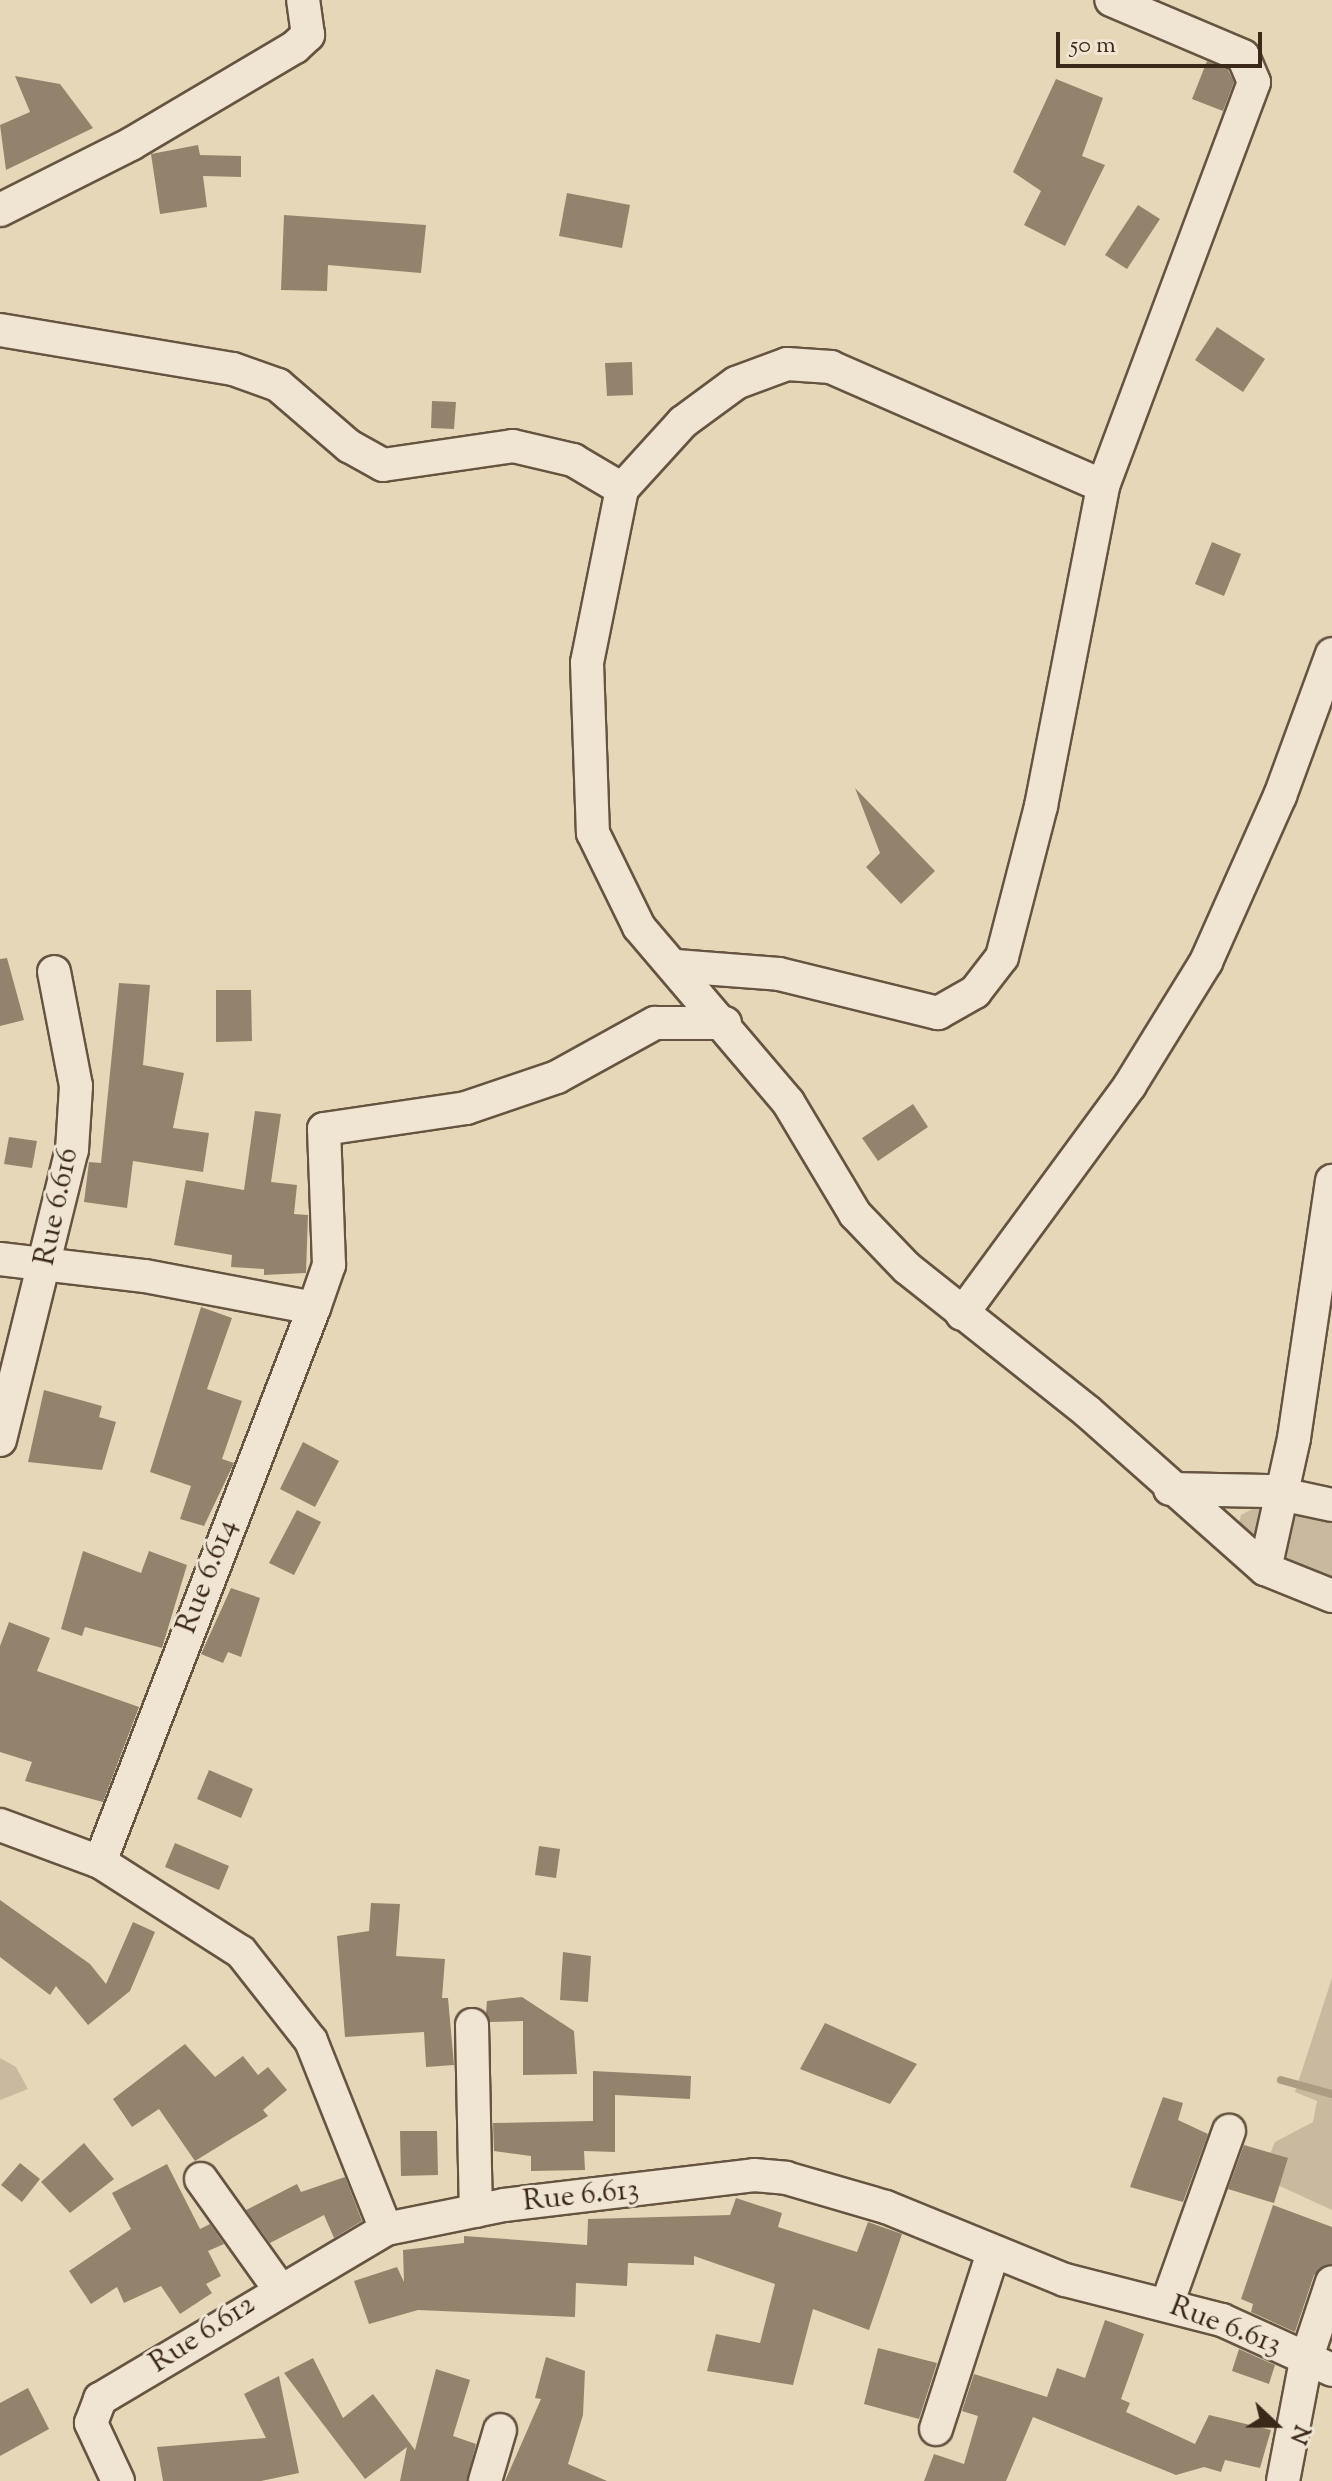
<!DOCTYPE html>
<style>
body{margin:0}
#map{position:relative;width:1332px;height:2481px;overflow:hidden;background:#e6d7b9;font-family:"Sorts Mill Goudy",serif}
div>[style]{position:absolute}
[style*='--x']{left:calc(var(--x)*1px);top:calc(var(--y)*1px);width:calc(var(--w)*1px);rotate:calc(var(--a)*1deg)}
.green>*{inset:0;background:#c9b99e}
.stream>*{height:8px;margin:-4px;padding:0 4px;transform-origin:4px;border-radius:4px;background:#ac9c83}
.building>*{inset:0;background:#94836c}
.roads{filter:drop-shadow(2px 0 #665441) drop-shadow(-2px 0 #665441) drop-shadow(0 2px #665441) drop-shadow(0 -2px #665441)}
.street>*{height:32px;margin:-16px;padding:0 16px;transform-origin:16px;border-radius:16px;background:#efe5d2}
span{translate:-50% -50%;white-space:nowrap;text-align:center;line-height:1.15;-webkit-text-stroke:6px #efe5d2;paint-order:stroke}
.street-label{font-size:30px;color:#3c2819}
.north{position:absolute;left:1236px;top:2385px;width:80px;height:80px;-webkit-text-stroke:6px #efe5d2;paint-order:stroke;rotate:112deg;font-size:22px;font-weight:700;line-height:32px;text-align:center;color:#3c2819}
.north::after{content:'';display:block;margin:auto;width:28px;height:36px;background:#3c2819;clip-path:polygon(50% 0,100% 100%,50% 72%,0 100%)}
.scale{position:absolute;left:1056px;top:32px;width:206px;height:36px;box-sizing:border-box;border:4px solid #3c2819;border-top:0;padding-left:10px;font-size:24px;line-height:28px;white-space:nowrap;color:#3c2819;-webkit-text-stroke:6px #efe5d2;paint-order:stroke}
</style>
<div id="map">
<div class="green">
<i style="clip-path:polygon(1332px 1498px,1332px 1592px,1232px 1553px,1241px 1515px,1258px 1506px)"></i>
<i style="clip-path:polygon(1332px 1978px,1332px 2210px,1260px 2177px,1275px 2142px,1313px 2122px,1317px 2101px,1295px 2092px)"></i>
<i style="clip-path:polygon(0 2058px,16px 2067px,28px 2089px,0 2100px)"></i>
</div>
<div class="stream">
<i style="--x:1281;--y:2080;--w:53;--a:15.4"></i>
</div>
<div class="building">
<i style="clip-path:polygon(1207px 61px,1228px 70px,1234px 82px,1223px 111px,1192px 99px)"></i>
<i style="clip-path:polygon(15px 76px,60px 84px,93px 128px,6px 170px,0 125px,30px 112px)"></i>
<i style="clip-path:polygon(1056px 79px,1103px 98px,1082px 156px,1105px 165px,1065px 246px,1024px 225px,1041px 191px,1013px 172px)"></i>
<i style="clip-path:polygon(198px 145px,200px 155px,241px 156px,241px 177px,203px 176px,207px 207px,160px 214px,151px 154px)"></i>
<i style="clip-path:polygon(567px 193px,630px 205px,622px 248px,559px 236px)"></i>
<i style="clip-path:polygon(1138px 205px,1160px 219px,1127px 269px,1105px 255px)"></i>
<i style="clip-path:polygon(284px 215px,426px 225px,421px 273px,328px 265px,327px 291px,281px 290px)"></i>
<i style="clip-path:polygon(1217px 327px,1265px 359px,1243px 392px,1195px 360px)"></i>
<i style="clip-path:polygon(632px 362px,633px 395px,607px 396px,605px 363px)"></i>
<i style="clip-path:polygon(432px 401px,456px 402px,454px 429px,431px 428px)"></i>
<i style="clip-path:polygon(1212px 542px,1241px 554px,1224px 596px,1195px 584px)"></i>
<i style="clip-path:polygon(855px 788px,935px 871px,901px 904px,866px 867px,880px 853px)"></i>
<i style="clip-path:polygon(7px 958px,24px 1020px,0 1026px,0 959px)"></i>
<i style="clip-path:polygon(119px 983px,150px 985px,143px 1065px,184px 1073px,173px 1128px,209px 1133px,203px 1172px,133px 1161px,127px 1208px,84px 1202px,89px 1162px,101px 1163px)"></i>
<i style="clip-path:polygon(216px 990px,251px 990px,252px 1041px,216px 1042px)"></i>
<i style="clip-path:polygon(913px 1104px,928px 1127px,878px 1161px,862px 1138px)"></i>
<i style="clip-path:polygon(255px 1111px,281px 1114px,271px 1182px,297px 1185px,294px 1214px,308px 1215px,306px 1273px,264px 1275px,264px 1269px,231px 1267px,232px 1255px,174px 1245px,186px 1180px,244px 1190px)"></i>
<i style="clip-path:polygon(9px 1137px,37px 1141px,32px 1168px,4px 1164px)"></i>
<i style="clip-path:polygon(201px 1307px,232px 1318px,207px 1389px,242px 1401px,222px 1459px,234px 1463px,204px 1526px,180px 1519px,191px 1486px,150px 1472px)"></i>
<i style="clip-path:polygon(44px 1390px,102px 1406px,99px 1417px,116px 1422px,102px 1470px,28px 1462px)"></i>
<i style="clip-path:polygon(303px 1442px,339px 1461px,315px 1507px,280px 1489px)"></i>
<i style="clip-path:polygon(297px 1510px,321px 1522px,294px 1575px,269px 1563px)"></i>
<i style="clip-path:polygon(83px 1551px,141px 1573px,149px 1551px,187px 1565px,162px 1648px,85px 1627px,82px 1636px,61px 1629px)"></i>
<i style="clip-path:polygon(231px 1588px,260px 1598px,241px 1657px,228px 1652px,223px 1663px,201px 1654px)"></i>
<i style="clip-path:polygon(9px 1622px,50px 1638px,37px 1671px,139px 1707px,103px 1802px,25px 1781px,32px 1762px,0 1752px,0 1646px)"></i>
<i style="clip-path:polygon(209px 1770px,253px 1789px,241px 1818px,197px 1799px)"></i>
<i style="clip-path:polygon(175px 1843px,229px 1866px,219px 1890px,165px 1867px)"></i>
<i style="clip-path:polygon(539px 1846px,560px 1849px,556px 1878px,535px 1875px)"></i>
<i style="clip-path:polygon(0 1900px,90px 1964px,106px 1984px,133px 1922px,155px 1932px,130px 1991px,88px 2025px,56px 1986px,50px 1995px,0 1957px)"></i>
<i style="clip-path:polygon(371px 1903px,400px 1904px,396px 1956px,445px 1959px,442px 1998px,448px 1998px,454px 2065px,426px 2067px,424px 2032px,345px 2037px,337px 1936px,369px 1931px)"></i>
<i style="clip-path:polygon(563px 1952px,591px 1956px,588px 2002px,560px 2000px)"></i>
<i style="clip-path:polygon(522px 1997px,574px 2031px,577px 2074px,523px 2075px,523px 2021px,490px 2022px,486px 2013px,487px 2001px)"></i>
<i style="clip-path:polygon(825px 2023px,917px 2064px,890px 2104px,800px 2069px)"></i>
<i style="clip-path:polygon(185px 2044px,215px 2077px,243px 2056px,258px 2075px,268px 2067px,287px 2090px,263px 2110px,268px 2116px,195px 2161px,159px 2109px,132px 2127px,113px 2099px)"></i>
<i style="clip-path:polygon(593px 2071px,691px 2076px,690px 2099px,615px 2095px,615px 2152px,584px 2151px,585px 2170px,531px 2171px,531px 2156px,494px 2151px,493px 2123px,593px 2121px)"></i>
<i style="clip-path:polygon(1163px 2097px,1183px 2103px,1178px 2120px,1208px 2134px,1183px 2202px,1130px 2187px)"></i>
<i style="clip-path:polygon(400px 2131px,437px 2131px,438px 2175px,401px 2176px)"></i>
<i style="clip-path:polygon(84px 2143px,114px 2179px,70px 2213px,41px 2182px)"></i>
<i style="clip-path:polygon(1244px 2145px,1288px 2158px,1274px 2203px,1228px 2189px)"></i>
<i style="clip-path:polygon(20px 2163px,40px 2179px,22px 2202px,1px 2185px)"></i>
<i style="clip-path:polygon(167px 2164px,200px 2229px,210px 2224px,224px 2244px,208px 2251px,221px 2276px,206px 2284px,212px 2293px,180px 2314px,161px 2286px,124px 2303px,117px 2287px,91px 2304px,69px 2271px,131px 2229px,112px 2193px)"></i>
<i style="clip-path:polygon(345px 2177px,362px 2221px,334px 2238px,324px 2215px,270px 2243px,246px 2210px,297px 2184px,301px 2192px)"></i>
<i style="clip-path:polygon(736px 2198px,782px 2213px,778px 2227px,857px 2252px,868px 2222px,902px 2234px,869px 2330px,813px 2309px,793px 2385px,707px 2371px,716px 2334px,760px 2343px,775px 2284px,694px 2256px,694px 2265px,628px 2263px,627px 2286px,576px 2283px,575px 2317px,418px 2310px,369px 2324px,354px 2281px,397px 2267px,404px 2282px,403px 2250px,464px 2243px,464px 2236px,587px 2245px,588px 2219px,730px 2215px)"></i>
<i style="clip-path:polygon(1273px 2205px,1332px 2227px,1332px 2264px,1314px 2275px,1295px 2332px,1251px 2312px,1253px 2304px,1241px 2299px)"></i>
<i style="clip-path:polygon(1105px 2320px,1144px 2334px,1121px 2399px,1130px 2403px,1126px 2412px,1195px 2444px,1209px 2415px,1271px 2430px,1260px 2468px,1225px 2460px,1221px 2472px,1204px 2467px,1176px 2475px,1033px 2417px,1006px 2481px,924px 2481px,934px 2454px,964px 2464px,978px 2416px,962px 2411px,974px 2374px,1047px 2397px,1057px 2368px,1085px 2378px)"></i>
<i style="clip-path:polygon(878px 2348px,937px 2363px,919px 2419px,864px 2404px)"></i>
<i style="clip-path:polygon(1239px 2349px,1275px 2365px,1269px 2384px,1232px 2371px)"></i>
<i style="clip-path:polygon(546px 2357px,585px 2371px,583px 2415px,568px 2464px,607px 2481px,505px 2481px,541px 2399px,535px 2398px)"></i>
<i style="clip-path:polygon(313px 2358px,343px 2418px,373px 2394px,415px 2450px,436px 2369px,470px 2380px,453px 2436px,476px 2444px,467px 2481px,400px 2481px,407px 2447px,365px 2479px,284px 2373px)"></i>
<i style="clip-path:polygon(279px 2376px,299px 2473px,261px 2481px,163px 2481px,157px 2447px,266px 2438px,244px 2394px)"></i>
<i style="clip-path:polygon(28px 2388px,49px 2429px,0 2456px,0 2403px)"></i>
</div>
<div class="roads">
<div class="street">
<i style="--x:0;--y:210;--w:147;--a:-26.7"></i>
<i style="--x:131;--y:144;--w:191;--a:-30.6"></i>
<i style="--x:295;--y:47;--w:18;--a:-43"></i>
<i style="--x:308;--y:35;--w:35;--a:-98"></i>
<i style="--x:0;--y:330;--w:236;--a:9.5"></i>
<i style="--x:233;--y:369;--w:48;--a:19.6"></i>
<i style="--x:278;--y:385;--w:94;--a:40.7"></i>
<i style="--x:349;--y:446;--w:39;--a:29"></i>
<i style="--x:383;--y:465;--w:131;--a:-8.3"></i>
<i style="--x:513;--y:446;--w:62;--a:13.1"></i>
<i style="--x:573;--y:460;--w:57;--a:30.6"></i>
<i style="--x:1103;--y:486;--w:297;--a:-156.4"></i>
<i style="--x:831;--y:367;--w:44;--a:-176.1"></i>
<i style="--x:787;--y:364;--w:54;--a:159.6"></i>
<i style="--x:736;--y:383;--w:66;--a:143.7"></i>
<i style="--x:683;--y:422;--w:91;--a:132.3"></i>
<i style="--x:622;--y:489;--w:177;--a:101.4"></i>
<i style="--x:587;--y:663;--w:170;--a:88"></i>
<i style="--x:593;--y:833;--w:105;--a:63.9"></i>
<i style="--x:639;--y:927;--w:230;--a:49.6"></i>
<i style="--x:788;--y:1102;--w:131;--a:59.1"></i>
<i style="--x:855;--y:1214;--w:75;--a:46.1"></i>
<i style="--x:907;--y:1268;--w:231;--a:38.5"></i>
<i style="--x:1088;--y:1412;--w:237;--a:41.6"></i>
<i style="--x:1265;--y:1569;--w:72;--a:21.9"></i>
<i style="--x:676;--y:966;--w:103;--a:4.4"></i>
<i style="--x:779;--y:974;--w:164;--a:13.8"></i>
<i style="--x:938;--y:1013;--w:43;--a:-29.6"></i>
<i style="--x:975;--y:992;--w:44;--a:-52.4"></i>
<i style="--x:1002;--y:957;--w:156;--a:-75.5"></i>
<i style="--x:1041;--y:806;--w:326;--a:-79"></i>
<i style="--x:1103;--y:486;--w:431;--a:-69.5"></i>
<i style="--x:1254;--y:82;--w:28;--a:-113"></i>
<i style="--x:1243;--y:56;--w:143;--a:-157"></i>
<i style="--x:0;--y:1259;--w:146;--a:6.7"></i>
<i style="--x:145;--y:1276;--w:172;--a:10.7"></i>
<i style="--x:314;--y:1308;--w:594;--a:111.12"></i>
<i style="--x:314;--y:1308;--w:46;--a:-70.8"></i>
<i style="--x:329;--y:1265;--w:136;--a:-92.1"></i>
<i style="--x:324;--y:1129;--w:144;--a:-8.4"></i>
<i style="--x:466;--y:1108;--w:96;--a:-18.8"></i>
<i style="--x:557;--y:1077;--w:112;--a:-28.9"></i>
<i style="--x:655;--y:1023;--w:70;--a:0"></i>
<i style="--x:962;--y:1314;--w:284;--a:-53.7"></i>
<i style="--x:1130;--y:1085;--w:145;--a:-58.3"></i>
<i style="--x:1206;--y:962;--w:182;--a:-66"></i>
<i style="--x:1280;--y:796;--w:151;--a:-69.9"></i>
<i style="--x:0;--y:1440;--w:299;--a:-76.1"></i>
<i style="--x:72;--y:1150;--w:64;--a:-86.4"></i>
<i style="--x:76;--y:1086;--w:116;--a:-100.9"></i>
<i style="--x:1170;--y:1489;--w:97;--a:1.2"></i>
<i style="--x:1267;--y:1491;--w:66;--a:12.2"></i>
<i style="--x:1265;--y:1569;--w:134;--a:-77.5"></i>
<i style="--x:1294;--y:1438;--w:260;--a:-81.6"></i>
<i style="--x:0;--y:1825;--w:107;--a:20.3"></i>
<i style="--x:100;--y:1862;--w:167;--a:32.6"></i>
<i style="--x:241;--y:1952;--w:113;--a:51.8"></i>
<i style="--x:311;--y:2041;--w:202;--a:68.3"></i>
<i style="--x:386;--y:2229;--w:120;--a:-11.5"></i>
<i style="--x:504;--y:2205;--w:252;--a:-6.8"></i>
<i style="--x:754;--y:2175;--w:32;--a:5"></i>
<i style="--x:786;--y:2178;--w:104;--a:16.2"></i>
<i style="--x:886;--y:2207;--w:193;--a:22.2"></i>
<i style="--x:1065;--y:2280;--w:162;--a:14.3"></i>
<i style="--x:1222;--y:2320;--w:121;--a:24.4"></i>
<i style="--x:472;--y:2025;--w:186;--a:88.8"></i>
<i style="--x:201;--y:2179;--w:133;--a:54.5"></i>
<i style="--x:1167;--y:2304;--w:184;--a:-70.3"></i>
<i style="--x:936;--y:2429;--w:185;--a:-72.1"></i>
<i style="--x:118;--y:2481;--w:64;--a:-115"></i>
<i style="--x:91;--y:2423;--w:26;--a:-69"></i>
<i style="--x:100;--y:2399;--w:333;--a:-30.7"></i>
<i style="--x:485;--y:2481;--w:53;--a:-73.6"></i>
<i style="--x:1283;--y:2481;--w:123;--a:-79.2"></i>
<i style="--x:1306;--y:2360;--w:82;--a:-71.6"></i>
</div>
</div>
<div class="street-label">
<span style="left:58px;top:1207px;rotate:-78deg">Rue 6.616</span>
<span style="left:208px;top:1577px;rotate:-69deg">Rue 6.614</span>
<span style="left:581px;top:2197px;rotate:-6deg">Rue 6.613</span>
<span style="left:1225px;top:2327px;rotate:21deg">Rue 6.613</span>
<span style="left:203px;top:2335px;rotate:-33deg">Rue 6.612</span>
</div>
<div class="north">N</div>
<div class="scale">50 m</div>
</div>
